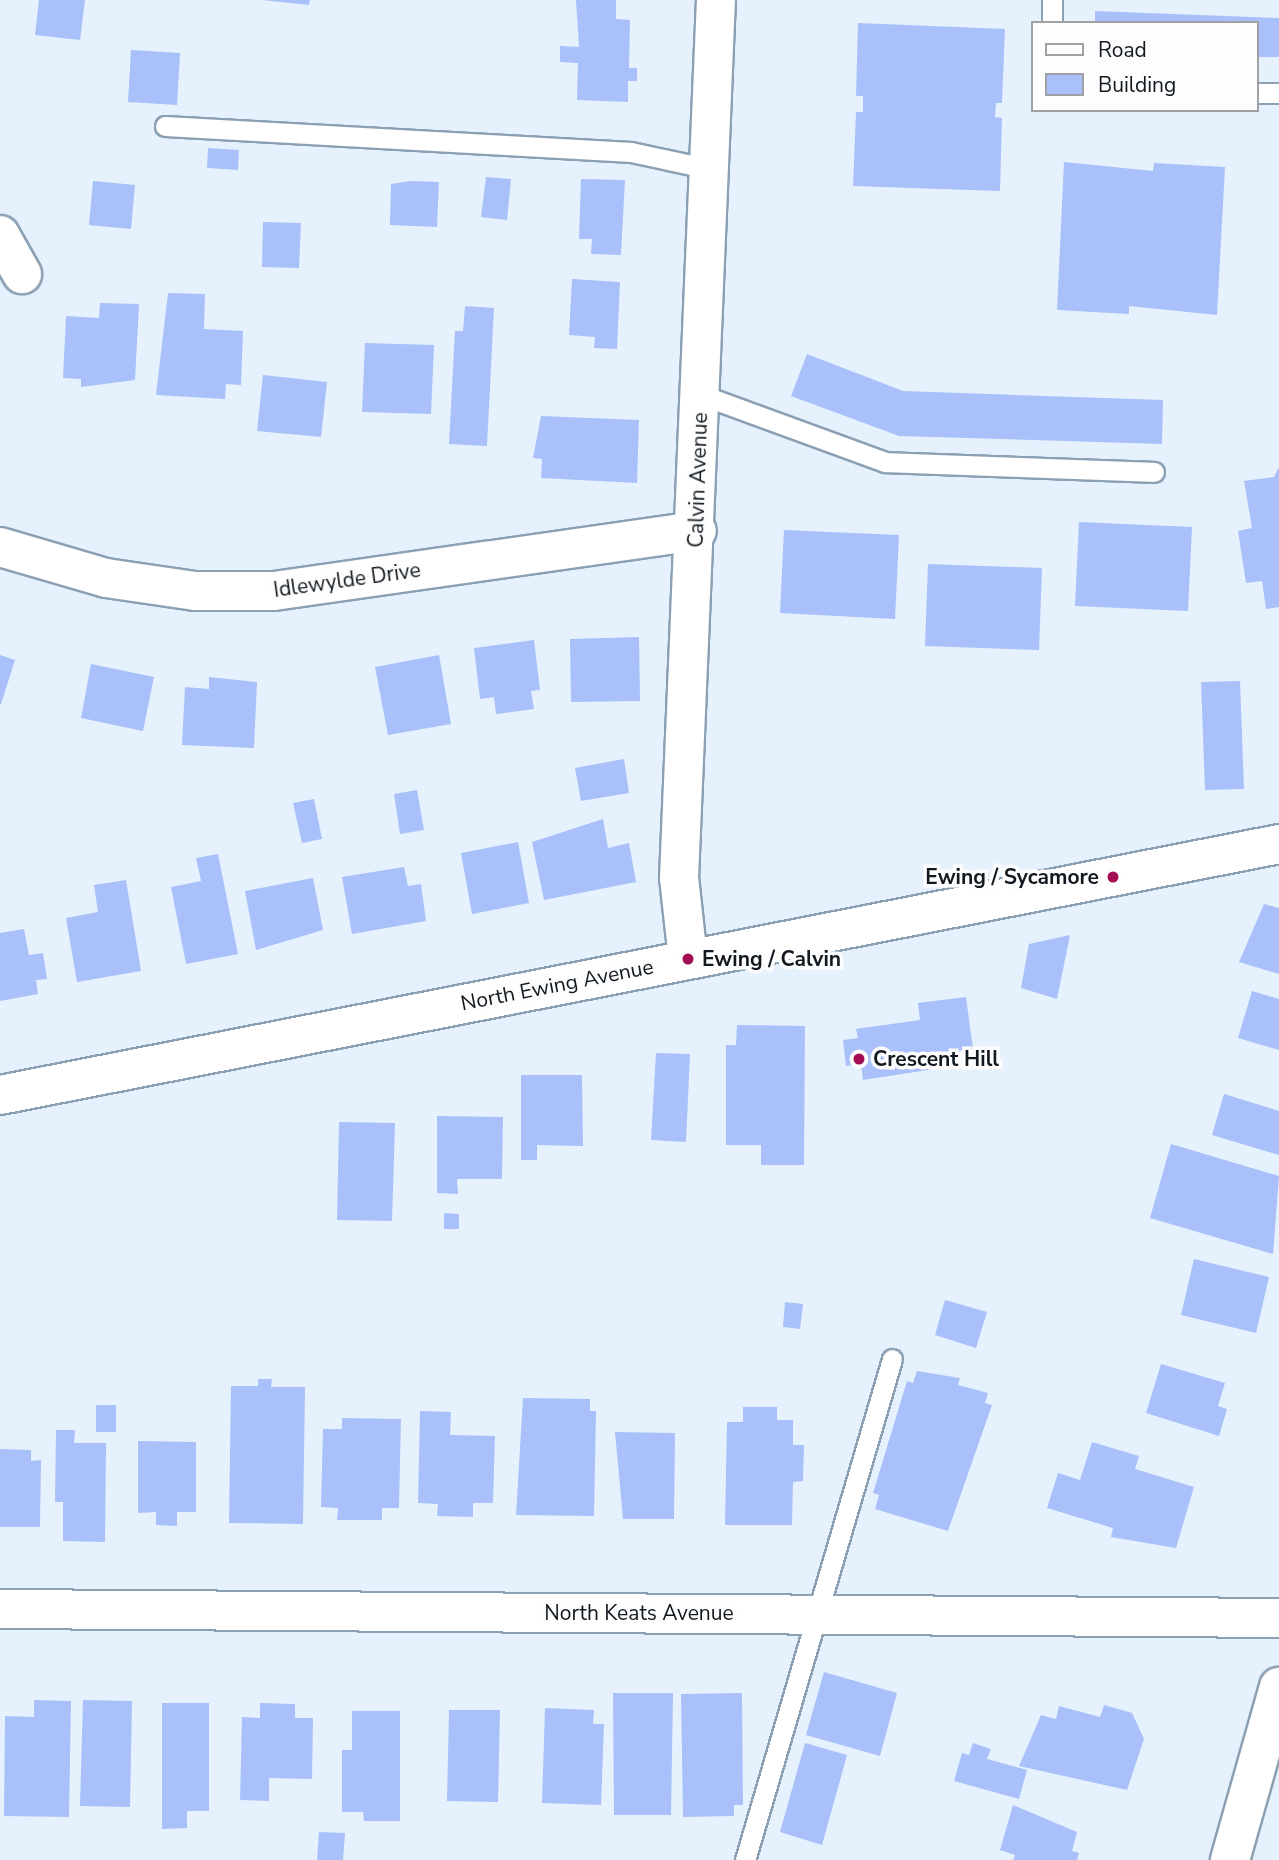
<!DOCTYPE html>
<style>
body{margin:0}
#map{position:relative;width:1279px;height:1860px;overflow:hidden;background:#e5f2fe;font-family:"Nunito Sans",sans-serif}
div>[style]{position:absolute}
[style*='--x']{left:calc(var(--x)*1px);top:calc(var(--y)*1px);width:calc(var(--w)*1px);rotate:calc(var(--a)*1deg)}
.building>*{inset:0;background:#a9c0fa}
.roads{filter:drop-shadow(2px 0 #8ba0b2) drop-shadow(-2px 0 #8ba0b2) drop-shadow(0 2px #8ba0b2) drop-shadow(0 -2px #8ba0b2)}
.service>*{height:19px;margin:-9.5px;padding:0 9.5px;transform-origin:9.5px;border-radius:9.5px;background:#fff}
.minor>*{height:38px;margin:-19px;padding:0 19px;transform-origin:19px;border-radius:19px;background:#fff}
.dots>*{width:19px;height:19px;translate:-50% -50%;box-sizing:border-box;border:4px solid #fdfdfd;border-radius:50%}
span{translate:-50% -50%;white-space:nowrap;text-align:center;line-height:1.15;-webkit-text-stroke:7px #fdfdfd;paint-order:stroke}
.street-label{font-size:21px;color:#11181f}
.poi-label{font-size:21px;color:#11181f;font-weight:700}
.right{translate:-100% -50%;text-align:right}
.left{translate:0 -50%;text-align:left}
.legend{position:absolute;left:1031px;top:21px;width:228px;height:91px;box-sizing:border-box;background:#fdfdfd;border:2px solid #9fa1a4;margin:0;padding:9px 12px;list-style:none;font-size:21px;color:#11181f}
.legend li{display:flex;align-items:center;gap:14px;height:35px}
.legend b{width:35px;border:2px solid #9fa1a4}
</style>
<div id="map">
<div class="building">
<i style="clip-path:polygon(39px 0,85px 0,80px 40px,35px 35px)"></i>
<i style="clip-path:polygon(262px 0,310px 0,309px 5px)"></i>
<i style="clip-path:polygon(576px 0,616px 0,616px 19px,630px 20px,629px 68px,637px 68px,637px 81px,628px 81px,628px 102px,577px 100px,578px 63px,560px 62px,560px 46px,579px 47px)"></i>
<i style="clip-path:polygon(1095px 11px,1279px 18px,1279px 57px,1256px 57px,1256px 23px,1095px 23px)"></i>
<i style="clip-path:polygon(858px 23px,1005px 29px,1002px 103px,996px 103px,995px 117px,1002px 118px,1000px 191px,853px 186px,856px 112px,863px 112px,863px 96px,856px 96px)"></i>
<i style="clip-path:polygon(131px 50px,180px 53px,177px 105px,128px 102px)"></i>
<i style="clip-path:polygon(208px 148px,239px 150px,238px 170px,207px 168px)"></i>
<i style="clip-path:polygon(1064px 162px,1153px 171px,1154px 163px,1225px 167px,1217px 315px,1129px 306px,1129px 314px,1057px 310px)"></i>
<i style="clip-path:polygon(486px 177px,511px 179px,507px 220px,481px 217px)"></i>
<i style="clip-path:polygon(581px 179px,625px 180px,621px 255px,591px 254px,592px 239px,579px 239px)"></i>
<i style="clip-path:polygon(93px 181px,135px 185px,131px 229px,89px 225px)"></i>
<i style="clip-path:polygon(411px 181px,439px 182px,437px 227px,390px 225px,391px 184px)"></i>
<i style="clip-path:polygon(263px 222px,301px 223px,299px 268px,262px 267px)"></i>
<i style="clip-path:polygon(572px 279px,620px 282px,617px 349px,594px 348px,595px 337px,569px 335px)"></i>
<i style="clip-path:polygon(168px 293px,205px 294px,204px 329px,243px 331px,241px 385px,226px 384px,225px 399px,156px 395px)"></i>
<i style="clip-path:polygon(100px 303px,139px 304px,135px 380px,81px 387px,81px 379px,63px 378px,66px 316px,99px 318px)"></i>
<i style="clip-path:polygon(465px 306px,494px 308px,487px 446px,449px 444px,455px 331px,463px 331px)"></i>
<i style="clip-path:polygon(365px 343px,434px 345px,431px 414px,362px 412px)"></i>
<i style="clip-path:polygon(807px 354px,903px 391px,1163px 400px,1162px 444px,899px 436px,791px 396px)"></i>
<i style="clip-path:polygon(263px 375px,327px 382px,321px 437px,257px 431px)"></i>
<i style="clip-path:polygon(541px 416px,639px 420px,637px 483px,541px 478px,542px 459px,533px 458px)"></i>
<i style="clip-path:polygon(1279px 467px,1279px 607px,1266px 609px,1262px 581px,1246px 583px,1238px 531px,1252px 528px,1244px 481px,1274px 477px)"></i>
<i style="clip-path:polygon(1079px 522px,1192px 527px,1188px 611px,1075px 606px)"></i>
<i style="clip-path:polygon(784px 530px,899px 535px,895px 619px,780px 613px)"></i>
<i style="clip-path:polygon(928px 564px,1042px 568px,1039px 650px,925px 646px)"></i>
<i style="clip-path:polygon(639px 637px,640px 701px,571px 702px,570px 639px)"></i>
<i style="clip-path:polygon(534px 640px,540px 690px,531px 691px,534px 709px,496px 714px,494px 697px,480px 699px,474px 648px)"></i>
<i style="clip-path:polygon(0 655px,15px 660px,1px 704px,0 704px)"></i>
<i style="clip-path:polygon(439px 655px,451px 724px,388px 735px,375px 667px)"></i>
<i style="clip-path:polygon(91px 664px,154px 677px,143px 731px,81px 718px)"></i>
<i style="clip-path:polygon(209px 677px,257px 682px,254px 748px,182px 745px,185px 687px,209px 689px)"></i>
<i style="clip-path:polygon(1240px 681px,1244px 789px,1205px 790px,1201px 682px)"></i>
<i style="clip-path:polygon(624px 759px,629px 793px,581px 801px,575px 768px)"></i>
<i style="clip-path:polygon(417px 790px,424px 830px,400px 834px,394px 794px)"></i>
<i style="clip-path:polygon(314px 799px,322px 839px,302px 843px,293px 803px)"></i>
<i style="clip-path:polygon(603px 819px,608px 848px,629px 843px,636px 882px,544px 900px,532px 842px)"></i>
<i style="clip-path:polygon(518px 842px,529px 903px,472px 914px,461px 853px)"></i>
<i style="clip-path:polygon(218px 854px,238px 954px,186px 964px,171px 887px,201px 881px,196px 858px)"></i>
<i style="clip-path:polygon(404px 867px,408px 886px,421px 884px,426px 921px,352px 934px,342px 877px)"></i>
<i style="clip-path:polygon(313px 878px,323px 930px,256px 950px,245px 891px)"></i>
<i style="clip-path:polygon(126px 880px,141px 971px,77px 982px,66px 918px,98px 912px,94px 885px)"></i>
<i style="clip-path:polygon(1264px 904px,1279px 908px,1279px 974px,1239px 962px)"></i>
<i style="clip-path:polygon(24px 929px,29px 955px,43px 953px,47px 979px,36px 980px,38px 994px,0 1001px,0 933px)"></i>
<i style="clip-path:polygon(1070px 935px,1057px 999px,1021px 988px,1029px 944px)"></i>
<i style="clip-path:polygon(1252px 991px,1279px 999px,1279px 1050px,1238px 1038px)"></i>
<i style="clip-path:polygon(966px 997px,973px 1049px,926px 1055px,928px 1070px,863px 1080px,861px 1064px,846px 1066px,843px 1040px,858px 1038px,856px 1029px,920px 1020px,918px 1003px)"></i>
<i style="clip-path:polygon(737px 1025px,805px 1026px,804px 1165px,761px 1165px,761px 1145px,726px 1145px,726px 1045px,736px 1045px)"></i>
<i style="clip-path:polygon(656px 1053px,690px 1054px,686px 1142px,651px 1140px)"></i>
<i style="clip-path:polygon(521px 1075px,582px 1075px,583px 1146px,537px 1145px,537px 1160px,521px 1160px)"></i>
<i style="clip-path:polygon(1224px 1094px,1279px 1111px,1279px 1155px,1212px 1135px)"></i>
<i style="clip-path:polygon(437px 1116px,503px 1117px,502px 1179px,457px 1179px,458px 1194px,437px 1193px)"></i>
<i style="clip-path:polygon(339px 1122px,395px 1123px,392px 1221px,337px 1220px)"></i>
<i style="clip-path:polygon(1171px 1144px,1279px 1176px,1273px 1254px,1150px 1218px)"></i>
<i style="clip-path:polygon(444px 1213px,459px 1214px,459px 1229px,444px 1229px)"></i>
<i style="clip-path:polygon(1194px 1259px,1269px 1277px,1256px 1333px,1181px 1315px)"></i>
<i style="clip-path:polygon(945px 1300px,987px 1312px,976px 1348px,935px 1335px)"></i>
<i style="clip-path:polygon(785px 1302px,803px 1304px,800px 1329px,783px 1327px)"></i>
<i style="clip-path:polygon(1161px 1364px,1225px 1383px,1218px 1406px,1227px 1409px,1219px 1436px,1146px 1413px)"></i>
<i style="clip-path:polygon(917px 1371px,960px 1378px,958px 1385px,988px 1393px,985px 1403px,992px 1405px,948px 1531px,875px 1509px,879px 1495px,873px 1493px,907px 1381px,913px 1383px)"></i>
<i style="clip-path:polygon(258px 1379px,272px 1379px,271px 1387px,305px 1387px,303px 1524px,229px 1523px,231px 1386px,258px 1386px)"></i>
<i style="clip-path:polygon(523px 1398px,590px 1399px,590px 1411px,596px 1411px,594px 1516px,516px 1515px)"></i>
<i style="clip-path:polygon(96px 1405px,116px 1405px,116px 1432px,96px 1432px)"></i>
<i style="clip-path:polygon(743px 1407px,777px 1407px,777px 1420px,793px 1420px,793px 1445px,804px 1445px,803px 1481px,793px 1482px,792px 1525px,725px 1525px,727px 1422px,743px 1422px)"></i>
<i style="clip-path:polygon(420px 1411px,451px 1412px,450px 1435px,495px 1436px,493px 1503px,473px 1503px,473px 1517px,437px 1516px,438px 1504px,418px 1503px)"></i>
<i style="clip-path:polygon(342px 1418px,401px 1419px,399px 1508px,382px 1508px,382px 1520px,337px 1520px,338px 1508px,321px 1507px,323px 1429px,342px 1429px)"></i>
<i style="clip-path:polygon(56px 1430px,75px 1430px,74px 1443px,106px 1443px,105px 1542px,63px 1541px,63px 1502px,55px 1502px)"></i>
<i style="clip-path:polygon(615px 1432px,675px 1433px,674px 1519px,623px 1519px)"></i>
<i style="clip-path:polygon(138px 1441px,196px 1442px,196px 1512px,177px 1512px,177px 1526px,156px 1525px,156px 1512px,138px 1513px)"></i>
<i style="clip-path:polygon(1092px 1442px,1139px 1456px,1135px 1469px,1194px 1487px,1176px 1548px,1111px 1537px,1113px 1528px,1047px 1508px,1058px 1473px,1080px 1480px)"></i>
<i style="clip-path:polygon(0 1449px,31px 1450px,31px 1461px,41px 1460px,40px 1527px,0 1527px)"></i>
<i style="clip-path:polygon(824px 1672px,897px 1693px,880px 1756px,806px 1735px)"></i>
<i style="clip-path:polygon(613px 1693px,673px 1693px,671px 1815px,614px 1815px)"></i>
<i style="clip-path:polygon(742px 1693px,743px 1805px,734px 1805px,734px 1816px,683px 1817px,681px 1694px)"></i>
<i style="clip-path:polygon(34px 1700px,71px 1701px,69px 1817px,4px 1816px,5px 1716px,34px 1717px)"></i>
<i style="clip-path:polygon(83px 1700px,132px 1701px,130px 1807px,80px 1806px)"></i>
<i style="clip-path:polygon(162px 1703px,209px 1703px,209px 1811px,187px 1811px,187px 1828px,162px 1829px)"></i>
<i style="clip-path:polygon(260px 1703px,295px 1704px,295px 1718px,313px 1718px,312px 1779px,269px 1778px,269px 1801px,240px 1800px,242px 1717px,260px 1718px)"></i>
<i style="clip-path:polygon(1104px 1705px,1132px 1713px,1144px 1739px,1127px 1790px,1019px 1766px,1041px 1715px,1056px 1719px,1059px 1706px,1100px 1717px)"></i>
<i style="clip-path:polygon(545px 1708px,594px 1710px,593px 1724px,604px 1724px,601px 1805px,542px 1803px)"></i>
<i style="clip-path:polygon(449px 1710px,500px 1710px,498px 1802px,447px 1801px)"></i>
<i style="clip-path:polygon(352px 1711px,400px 1711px,400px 1821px,364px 1821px,363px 1812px,342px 1812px,342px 1750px,352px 1750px)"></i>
<i style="clip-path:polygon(805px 1743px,847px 1755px,822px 1845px,780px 1832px)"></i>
<i style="clip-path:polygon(973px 1743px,991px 1749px,987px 1759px,1027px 1770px,1019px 1799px,954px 1781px,962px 1753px,969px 1755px)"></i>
<i style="clip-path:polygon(1013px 1805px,1077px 1832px,1072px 1851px,1079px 1853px,1077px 1860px,1013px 1860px,1015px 1855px,1000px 1850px)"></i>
<i style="clip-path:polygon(319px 1832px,345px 1833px,343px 1860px,317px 1860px)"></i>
</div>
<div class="roads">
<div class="service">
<i style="--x:1052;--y:0;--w:23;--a:90"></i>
<i style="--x:1256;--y:93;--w:23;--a:0"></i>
<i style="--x:165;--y:126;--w:467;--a:3.2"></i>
<i style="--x:631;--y:152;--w:81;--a:12.1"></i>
<i style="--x:702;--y:395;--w:195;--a:20.1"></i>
<i style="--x:885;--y:462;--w:269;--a:2.1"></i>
<i style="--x:745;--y:1860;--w:522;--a:-73.65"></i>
</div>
<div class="minor">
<i style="--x:0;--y:235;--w:45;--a:60.6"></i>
<i style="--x:0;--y:547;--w:110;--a:16.3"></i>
<i style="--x:106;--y:578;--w:90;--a:8.3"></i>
<i style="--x:195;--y:591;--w:79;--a:0"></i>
<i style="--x:274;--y:591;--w:427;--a:-8.1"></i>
<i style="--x:688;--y:959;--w:81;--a:-96.3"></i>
<i style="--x:679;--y:878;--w:879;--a:-87.59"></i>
<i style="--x:0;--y:1095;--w:1303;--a:-11.1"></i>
<i style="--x:0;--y:1609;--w:1279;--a:0.4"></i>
<i style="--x:1230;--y:1860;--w:180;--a:-74.2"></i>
</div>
</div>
<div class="dots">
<i style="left:1113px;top:877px;background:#a20e51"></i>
<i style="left:688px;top:959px;background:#a20e51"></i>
<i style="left:859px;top:1059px;background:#a20e51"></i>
</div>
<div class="street-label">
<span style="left:698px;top:480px;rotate:-88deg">Calvin Avenue</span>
<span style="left:347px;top:580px;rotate:-8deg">Idlewylde Drive</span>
<span style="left:557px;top:985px;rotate:-11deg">North Ewing Avenue</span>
<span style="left:639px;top:1613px">North Keats Avenue</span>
</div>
<div class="poi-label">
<span class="right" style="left:1099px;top:877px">Ewing / Sycamore</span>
<span class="left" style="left:702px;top:959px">Ewing / Calvin</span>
<span class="left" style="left:873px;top:1059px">Crescent Hill</span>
</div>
<ul class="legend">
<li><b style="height:9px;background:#fff"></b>Road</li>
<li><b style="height:19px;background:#a9c0fa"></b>Building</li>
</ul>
</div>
